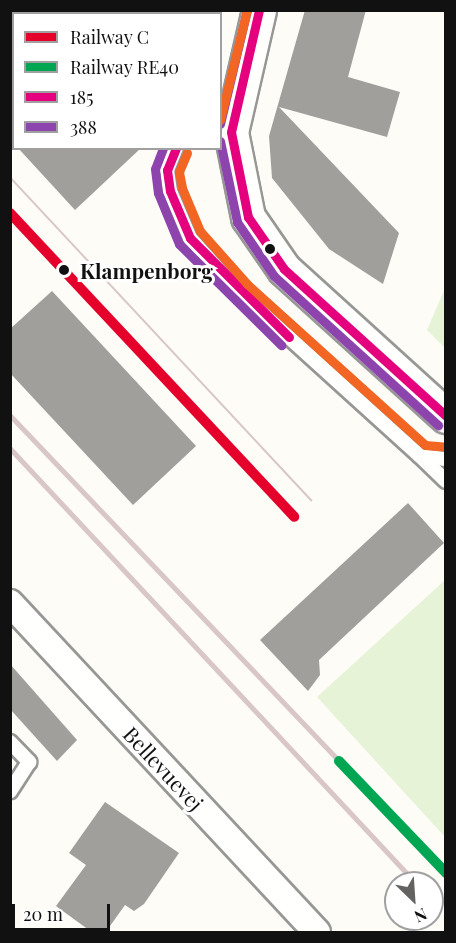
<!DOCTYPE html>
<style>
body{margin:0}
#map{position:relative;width:456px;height:943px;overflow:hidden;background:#fdfcf7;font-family:"Playfair Display",serif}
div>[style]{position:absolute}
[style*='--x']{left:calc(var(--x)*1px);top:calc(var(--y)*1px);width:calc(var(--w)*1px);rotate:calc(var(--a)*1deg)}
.green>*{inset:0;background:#e7f3d7}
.building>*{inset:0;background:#a19f9c}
.roads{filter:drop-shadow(2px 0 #979795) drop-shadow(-2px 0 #979795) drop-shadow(0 2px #979795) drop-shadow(0 -2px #979795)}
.service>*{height:14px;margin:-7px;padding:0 7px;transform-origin:7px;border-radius:7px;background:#fffffe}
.minor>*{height:26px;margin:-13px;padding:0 13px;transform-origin:13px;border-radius:13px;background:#fffffe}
.tertiary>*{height:33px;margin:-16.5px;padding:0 16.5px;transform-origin:16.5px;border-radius:16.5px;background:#fffffe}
.tram>*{height:1.5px;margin:-0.75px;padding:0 0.75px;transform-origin:0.75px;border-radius:0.75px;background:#d9c6c7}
.rail>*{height:4.5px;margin:-2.25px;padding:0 2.25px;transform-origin:2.25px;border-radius:2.25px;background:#d9c6c7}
.bus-1>*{height:9px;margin:-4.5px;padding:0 4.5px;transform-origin:4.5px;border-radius:4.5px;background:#e5007d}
.bus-2>*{height:9px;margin:-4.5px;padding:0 4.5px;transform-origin:4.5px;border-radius:4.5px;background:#8e44ad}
.bus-3>*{height:9px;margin:-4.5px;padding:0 4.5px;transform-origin:4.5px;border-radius:4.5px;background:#f26522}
.rail-1>*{height:10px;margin:-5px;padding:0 5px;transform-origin:5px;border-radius:5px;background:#e4002b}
.rail-2>*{height:10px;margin:-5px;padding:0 5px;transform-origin:5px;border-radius:5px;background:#00a651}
.dots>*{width:16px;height:16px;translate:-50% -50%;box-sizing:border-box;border:3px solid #fff;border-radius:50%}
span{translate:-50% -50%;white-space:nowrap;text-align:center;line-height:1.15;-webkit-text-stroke:6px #fff;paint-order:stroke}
.stop-label{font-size:21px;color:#111;font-weight:700}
.left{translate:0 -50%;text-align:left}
.street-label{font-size:21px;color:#111}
.frame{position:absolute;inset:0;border:12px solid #111;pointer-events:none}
.legend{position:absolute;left:12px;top:12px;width:210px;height:138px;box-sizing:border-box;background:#fff;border:2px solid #a0a0a0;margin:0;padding:8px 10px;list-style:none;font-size:18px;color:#111}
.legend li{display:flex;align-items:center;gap:12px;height:30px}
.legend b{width:30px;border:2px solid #a0a0a0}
.north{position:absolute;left:384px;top:871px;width:60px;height:60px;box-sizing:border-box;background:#fff;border:2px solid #a0a0a0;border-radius:50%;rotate:155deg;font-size:16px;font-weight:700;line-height:24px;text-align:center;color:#111}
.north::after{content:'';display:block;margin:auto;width:21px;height:27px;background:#646362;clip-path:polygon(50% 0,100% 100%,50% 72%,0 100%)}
.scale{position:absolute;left:12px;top:904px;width:98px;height:27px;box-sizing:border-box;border:3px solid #111;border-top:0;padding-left:8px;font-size:18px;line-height:21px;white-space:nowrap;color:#111;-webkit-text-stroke:4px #fff;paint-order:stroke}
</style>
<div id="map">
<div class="green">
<i style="clip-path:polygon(445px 288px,446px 348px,445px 348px,427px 330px)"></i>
<i style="clip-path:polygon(445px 580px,445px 837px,317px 697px)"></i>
</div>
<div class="building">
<i style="clip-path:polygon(305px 10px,366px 10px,348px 77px,400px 92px,387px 137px,279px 107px,399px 233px,383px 284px,329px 249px,272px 178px,269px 136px)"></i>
<i style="clip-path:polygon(18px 148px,141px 148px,75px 210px)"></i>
<i style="clip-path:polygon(52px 291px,196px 446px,133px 505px,10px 373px,10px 329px)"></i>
<i style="clip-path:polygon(408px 503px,444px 543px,319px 660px,320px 675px,308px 691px,260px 640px)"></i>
<i style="clip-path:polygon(10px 664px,77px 740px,57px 761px,10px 709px)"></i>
<i style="clip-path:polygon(105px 802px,179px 853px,144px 904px,134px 911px,125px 905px,105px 933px,93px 933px,56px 906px,86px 865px,69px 853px)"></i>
</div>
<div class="roads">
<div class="service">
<i style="--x:176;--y:148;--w:24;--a:112"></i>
<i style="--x:167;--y:170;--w:21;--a:82"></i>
<i style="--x:170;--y:191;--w:51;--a:66.9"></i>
<i style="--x:190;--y:238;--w:73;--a:47.8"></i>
<i style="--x:239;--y:292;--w:244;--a:42.2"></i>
<i style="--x:420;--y:456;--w:26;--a:7"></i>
<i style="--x:420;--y:456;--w:36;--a:44"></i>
<i style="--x:10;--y:742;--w:28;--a:46"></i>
<i style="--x:29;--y:762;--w:35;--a:123"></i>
</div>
<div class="minor">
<i style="--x:44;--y:10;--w:5;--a:53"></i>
<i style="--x:10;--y:603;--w:450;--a:47"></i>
</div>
<div class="tertiary">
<i style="--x:259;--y:10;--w:125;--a:102.9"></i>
<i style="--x:231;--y:132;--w:87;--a:78.7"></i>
<i style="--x:248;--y:217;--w:63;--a:55.3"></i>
<i style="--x:284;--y:269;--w:219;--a:42.2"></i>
</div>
</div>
<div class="tram">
<i style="--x:10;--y:177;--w:442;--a:47"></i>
</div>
<div class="rail">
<i style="--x:10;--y:415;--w:477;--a:46.4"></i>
<i style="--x:10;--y:448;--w:595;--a:46.97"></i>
</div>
<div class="bus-1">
<i style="--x:259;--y:10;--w:125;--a:102.9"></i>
<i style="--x:231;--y:132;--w:87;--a:78.7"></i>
<i style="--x:248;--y:217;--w:63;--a:55.3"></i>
<i style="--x:284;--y:269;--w:219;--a:42.2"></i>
<i style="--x:176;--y:148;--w:24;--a:112"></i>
<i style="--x:167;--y:170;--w:21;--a:82"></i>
<i style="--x:170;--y:191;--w:51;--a:66.9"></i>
<i style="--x:190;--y:238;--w:140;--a:45"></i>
</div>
<div class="bus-2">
<i style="--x:220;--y:124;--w:117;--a:-76.7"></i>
<i style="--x:220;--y:141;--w:83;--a:78.1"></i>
<i style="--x:237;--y:222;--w:65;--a:55.6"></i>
<i style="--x:274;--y:276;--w:222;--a:42.3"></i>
<i style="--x:163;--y:148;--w:22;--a:111"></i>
<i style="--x:155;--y:169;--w:24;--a:83"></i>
<i style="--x:158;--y:193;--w:55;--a:67.6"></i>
<i style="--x:179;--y:244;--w:144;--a:44.7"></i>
</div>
<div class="bus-3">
<i style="--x:220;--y:120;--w:113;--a:-76.2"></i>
<i style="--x:187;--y:153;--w:21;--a:113"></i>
<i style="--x:179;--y:172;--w:16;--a:79"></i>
<i style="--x:182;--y:188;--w:47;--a:67.3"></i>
<i style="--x:200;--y:231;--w:71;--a:48.4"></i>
<i style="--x:247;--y:284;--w:240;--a:42.1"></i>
<i style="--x:425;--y:445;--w:21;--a:5"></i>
</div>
<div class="rail-1">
<i style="--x:10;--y:213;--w:416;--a:46.9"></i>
</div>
<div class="rail-2">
<i style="--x:339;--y:761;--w:155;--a:46.3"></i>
</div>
<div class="dots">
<i style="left:270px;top:249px;background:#111"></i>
<i style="left:64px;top:270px;background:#111"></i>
</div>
<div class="stop-label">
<span class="left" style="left:80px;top:270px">Klampenborg</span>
</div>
<div class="street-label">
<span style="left:164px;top:768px;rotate:47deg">Bellevuevej</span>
</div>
<div class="frame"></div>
<ul class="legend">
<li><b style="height:8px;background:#e4002b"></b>Railway C</li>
<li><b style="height:8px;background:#00a651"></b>Railway RE40</li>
<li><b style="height:8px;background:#e5007d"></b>185</li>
<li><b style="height:8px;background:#8e44ad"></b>388</li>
</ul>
<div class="north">N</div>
<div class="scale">20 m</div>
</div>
